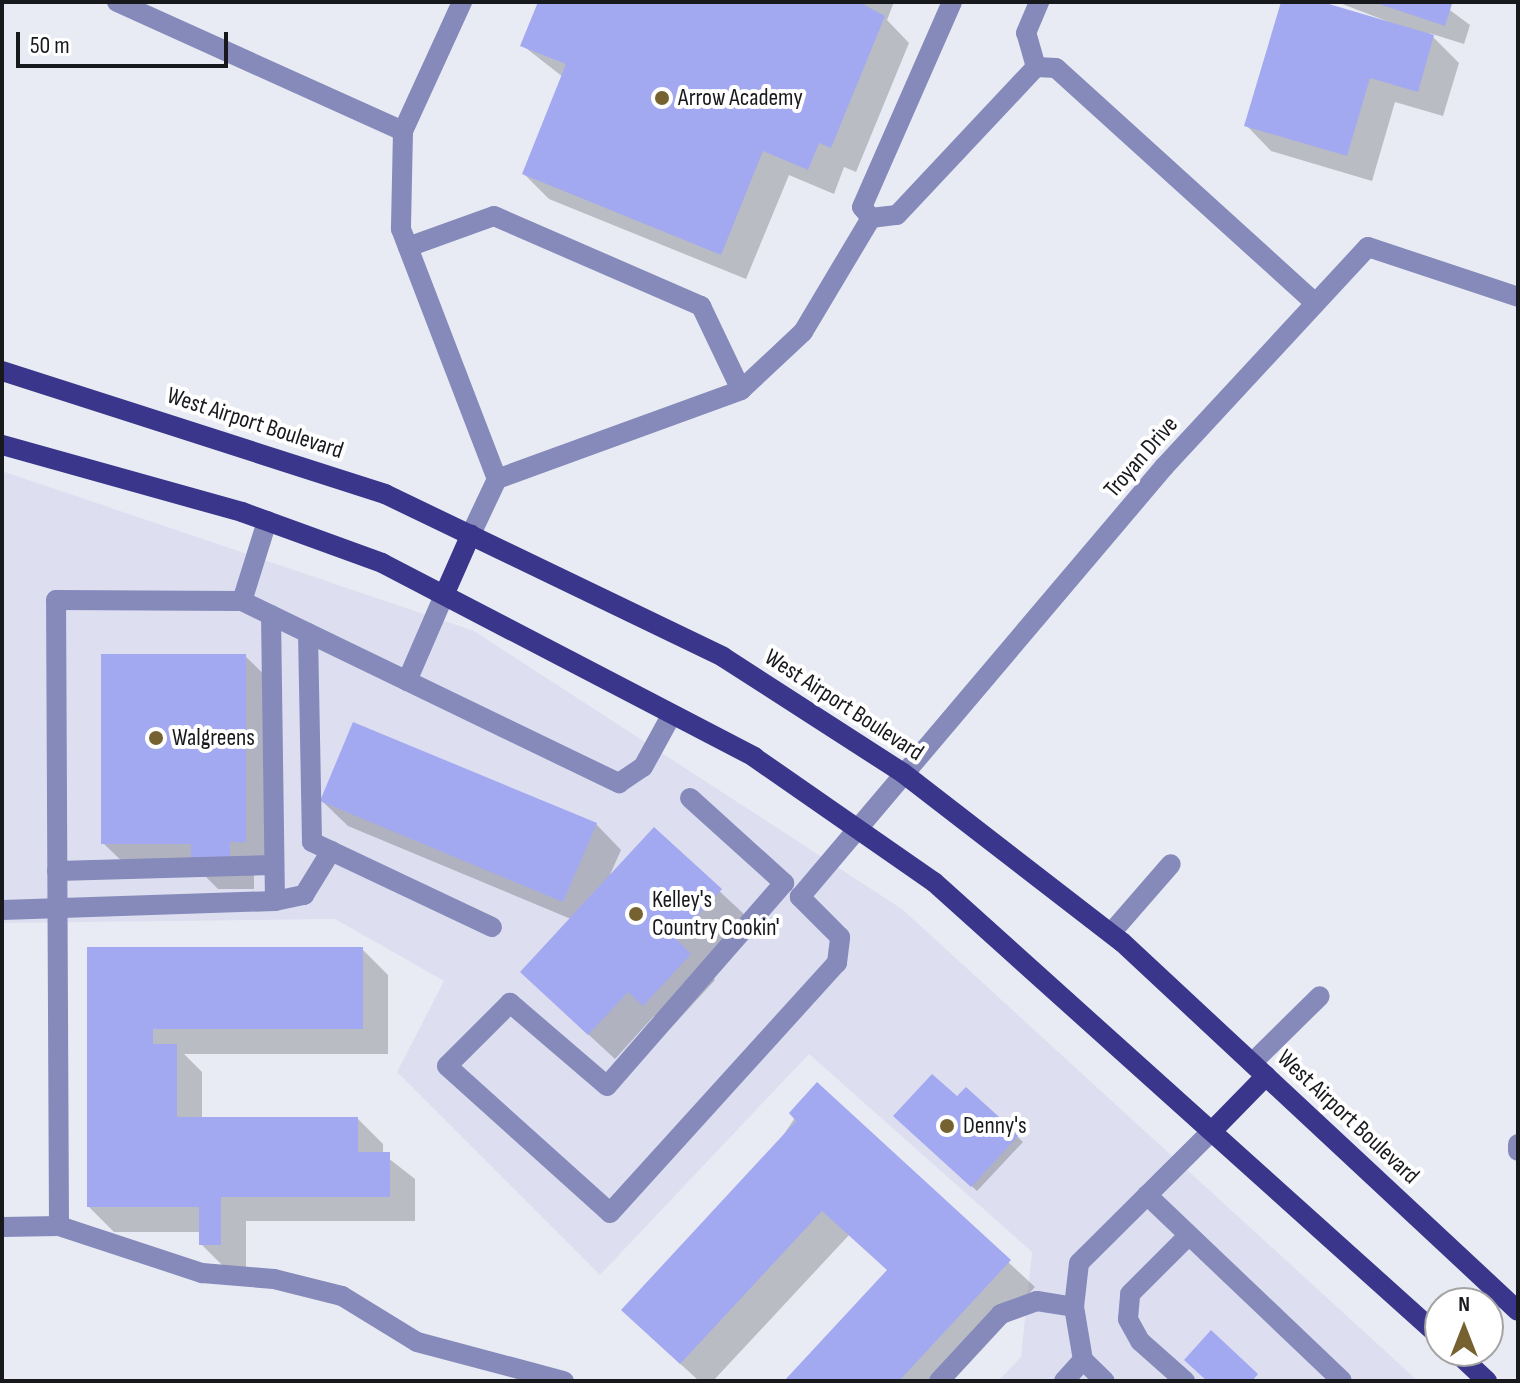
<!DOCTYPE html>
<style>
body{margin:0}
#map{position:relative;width:1520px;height:1383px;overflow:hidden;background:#e9ebf4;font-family:"Sofia Sans Condensed",sans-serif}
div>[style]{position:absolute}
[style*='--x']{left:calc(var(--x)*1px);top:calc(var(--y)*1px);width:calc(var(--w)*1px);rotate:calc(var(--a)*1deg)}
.built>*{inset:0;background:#dddff0}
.shadow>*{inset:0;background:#0003}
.building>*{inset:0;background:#a2a9f0}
.minor>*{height:20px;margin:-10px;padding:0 10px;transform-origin:10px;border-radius:10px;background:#858abb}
.major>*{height:20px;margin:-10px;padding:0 10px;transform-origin:10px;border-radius:10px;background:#39368c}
.dots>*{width:22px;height:22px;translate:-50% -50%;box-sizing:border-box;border:4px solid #fff;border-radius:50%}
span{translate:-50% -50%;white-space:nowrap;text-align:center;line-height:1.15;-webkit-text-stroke:8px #fff;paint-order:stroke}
.poi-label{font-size:24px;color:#18191c}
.left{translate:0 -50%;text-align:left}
.street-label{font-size:24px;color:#18191c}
.frame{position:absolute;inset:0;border:4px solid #18191c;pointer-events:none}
.north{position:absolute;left:1424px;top:1287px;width:80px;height:80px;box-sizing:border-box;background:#fff;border:2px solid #a3a3a4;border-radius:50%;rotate:0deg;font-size:22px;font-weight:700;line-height:32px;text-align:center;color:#18191c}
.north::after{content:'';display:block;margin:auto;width:28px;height:36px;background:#766231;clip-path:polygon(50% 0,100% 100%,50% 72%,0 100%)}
.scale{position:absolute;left:16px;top:32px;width:212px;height:36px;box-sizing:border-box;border:4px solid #18191c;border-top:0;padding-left:10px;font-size:24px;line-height:28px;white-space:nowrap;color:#18191c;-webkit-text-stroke:6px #fff;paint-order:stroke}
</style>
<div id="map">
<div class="built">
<i style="clip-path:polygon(2px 471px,474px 631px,902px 909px,1418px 1381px,998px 1381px,1021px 1357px,1032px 1252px,809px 1054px,600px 1275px,397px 1072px,444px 981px,335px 919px,2px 923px)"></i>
</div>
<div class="shadow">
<i style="clip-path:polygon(540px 2px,894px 2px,887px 20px,909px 43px,856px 172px,844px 167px,834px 194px,789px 175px,746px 279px,549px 199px,524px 174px,563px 77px,522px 45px)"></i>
<i style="clip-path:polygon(1283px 2px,1315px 2px,1410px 30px,1337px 2px,1439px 2px,1470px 25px,1464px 44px,1429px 33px,1459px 63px,1443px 116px,1395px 102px,1372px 181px,1271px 151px,1246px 125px)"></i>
<i style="clip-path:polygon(245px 656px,271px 681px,271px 866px,254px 866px,254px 889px,218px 889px,197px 868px,129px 868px,103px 843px)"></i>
<i style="clip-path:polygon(322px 801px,596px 824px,621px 850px,609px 877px,654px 830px,746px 916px,700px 965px,715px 980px,669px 1030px,654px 1016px,615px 1059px,548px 997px,571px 919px,348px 826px)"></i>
<i style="clip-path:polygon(89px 949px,362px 949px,388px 975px,388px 1054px,184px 1054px,202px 1072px,202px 1119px,358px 1119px,383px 1144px,383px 1154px,415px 1179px,415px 1221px,246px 1221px,246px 1269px,226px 1269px,201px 1244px,201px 1232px,114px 1232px,89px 1207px)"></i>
<i style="clip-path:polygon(817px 1085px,1035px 1287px,948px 1381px,787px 1381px,889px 1271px,849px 1235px,713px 1381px,699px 1381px,649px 1335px)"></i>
<i style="clip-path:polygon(966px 1090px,1023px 1142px,977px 1191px,896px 1116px,957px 1099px)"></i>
</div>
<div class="building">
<i style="clip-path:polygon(538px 2px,859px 2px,885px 16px,831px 148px,819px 143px,808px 170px,763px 151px,721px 255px,522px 174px,566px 64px,520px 46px)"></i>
<i style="clip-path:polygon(1281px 2px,1322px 2px,1434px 35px,1418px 92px,1370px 78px,1347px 156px,1244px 126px)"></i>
<i style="clip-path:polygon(1373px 2px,1445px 2px,1452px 4px,1445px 26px)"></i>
<i style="clip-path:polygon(101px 654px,246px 654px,246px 842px,230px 842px,230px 865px,191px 865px,191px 844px,101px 844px)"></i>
<i style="clip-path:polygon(353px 722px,597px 823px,563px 902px,320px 801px)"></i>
<i style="clip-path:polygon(654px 827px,722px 889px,676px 939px,691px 954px,643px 1006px,628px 992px,588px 1035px,520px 972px)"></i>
<i style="clip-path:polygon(87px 947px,363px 947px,363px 1029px,153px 1029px,153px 1044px,177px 1044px,177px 1117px,358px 1117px,358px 1152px,390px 1152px,390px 1197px,221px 1197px,221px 1245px,199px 1245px,199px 1207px,87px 1207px)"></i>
<i style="clip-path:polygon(932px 1074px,957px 1096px,966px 1087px,1019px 1135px,971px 1187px,893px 1116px)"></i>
<i style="clip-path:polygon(817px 1082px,1011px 1260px,899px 1381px,784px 1381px,887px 1270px,822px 1211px,680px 1364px,621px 1310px,796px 1121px,789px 1113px)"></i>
<i style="clip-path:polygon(1211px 1330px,1258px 1374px,1252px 1381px,1207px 1381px,1184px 1360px)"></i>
</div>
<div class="minor">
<i style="--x:117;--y:2;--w:314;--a:24.3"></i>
<i style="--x:403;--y:131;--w:98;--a:91.2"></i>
<i style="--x:401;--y:229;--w:268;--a:69"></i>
<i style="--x:497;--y:479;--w:61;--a:115.3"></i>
<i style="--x:1036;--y:67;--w:35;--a:-106"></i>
<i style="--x:1026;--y:33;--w:34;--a:-67"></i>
<i style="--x:403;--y:131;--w:142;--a:-65.4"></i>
<i style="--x:871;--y:218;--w:14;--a:-129"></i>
<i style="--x:862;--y:207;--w:224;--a:-66.3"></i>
<i style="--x:408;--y:247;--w:91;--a:-19.8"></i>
<i style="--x:494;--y:216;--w:226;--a:23.5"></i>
<i style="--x:701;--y:306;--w:93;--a:64.5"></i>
<i style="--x:497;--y:479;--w:260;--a:-20"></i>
<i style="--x:741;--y:390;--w:85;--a:-43.1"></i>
<i style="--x:803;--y:332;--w:133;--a:-59.2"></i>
<i style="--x:871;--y:218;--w:26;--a:-7"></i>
<i style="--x:897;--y:215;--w:203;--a:-46.8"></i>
<i style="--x:1036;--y:67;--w:20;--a:3"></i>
<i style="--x:1056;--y:68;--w:350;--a:42.2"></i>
<i style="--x:242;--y:601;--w:84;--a:-72.6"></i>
<i style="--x:271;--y:615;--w:286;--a:89.2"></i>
<i style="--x:308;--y:633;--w:209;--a:88.9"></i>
<i style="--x:312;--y:842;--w:199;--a:25.3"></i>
<i style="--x:407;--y:681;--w:96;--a:-66.6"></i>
<i style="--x:690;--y:798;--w:127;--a:42.1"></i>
<i style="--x:784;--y:883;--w:269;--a:131.1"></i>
<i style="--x:607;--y:1086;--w:128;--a:-139.4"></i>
<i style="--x:510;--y:1003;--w:89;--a:135"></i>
<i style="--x:447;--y:1066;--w:219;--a:42"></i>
<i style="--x:610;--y:1213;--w:338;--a:-47.8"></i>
<i style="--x:837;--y:963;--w:26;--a:-83"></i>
<i style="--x:840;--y:937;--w:57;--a:-135"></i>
<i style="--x:800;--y:897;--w:563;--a:-49.75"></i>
<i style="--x:1164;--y:467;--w:300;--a:-47.2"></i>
<i style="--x:1368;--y:247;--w:158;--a:18.4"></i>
<i style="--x:57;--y:871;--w:217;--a:-1.6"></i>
<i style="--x:2;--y:910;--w:273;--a:-1.9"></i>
<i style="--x:275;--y:901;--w:30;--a:-12"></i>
<i style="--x:304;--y:895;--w:52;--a:-58.5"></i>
<i style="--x:1111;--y:933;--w:91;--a:-49"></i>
<i style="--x:1252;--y:1063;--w:95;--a:-44.6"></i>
<i style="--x:1518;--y:1144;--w:7;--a:90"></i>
<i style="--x:1147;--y:1195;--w:269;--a:43.6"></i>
<i style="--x:59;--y:1226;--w:626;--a:-90.27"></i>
<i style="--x:56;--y:600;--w:186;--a:0.3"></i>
<i style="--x:242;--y:601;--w:419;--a:25.8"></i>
<i style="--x:619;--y:783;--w:29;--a:-34"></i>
<i style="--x:643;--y:767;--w:60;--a:-61.3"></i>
<i style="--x:2;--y:1227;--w:57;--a:-1"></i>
<i style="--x:59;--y:1226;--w:151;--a:18.2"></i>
<i style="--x:202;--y:1273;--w:72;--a:4.8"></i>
<i style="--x:274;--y:1279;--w:70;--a:14"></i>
<i style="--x:342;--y:1296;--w:88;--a:31.5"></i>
<i style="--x:417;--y:1342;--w:152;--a:14.9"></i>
<i style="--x:1083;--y:1360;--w:30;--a:44"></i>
<i style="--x:939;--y:1381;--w:91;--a:-47.2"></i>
<i style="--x:1001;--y:1314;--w:38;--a:-20"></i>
<i style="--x:1037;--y:1301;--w:37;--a:9"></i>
<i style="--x:1064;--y:1381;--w:28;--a:-48"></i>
<i style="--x:1083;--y:1360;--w:54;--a:-99.6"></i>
<i style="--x:1074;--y:1307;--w:44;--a:-83.5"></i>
<i style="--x:1079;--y:1263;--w:192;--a:-44.8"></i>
<i style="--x:1185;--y:1381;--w:60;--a:-138.4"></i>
<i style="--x:1140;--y:1341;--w:25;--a:-119"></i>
<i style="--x:1128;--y:1319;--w:25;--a:-85"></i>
<i style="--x:1130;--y:1294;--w:83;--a:-45"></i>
</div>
<div class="major">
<i style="--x:2;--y:371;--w:402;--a:17.8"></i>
<i style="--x:385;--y:494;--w:375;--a:25.7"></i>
<i style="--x:723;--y:657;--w:214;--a:32.8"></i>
<i style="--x:903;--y:773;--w:277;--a:37.7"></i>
<i style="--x:1122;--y:942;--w:541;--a:42.98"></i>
<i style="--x:2;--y:445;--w:249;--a:15.6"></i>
<i style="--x:242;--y:512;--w:149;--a:20"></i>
<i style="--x:382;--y:563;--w:420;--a:27.5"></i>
<i style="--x:754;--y:757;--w:219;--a:34.8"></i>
<i style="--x:934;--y:882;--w:680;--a:41.96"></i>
<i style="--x:445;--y:593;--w:64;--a:-66.2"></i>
<i style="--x:1215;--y:1128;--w:73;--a:-45.6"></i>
<i style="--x:1455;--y:1351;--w:44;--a:43.2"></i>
</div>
<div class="dots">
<i style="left:662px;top:98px;background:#766231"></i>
<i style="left:156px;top:738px;background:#766231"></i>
<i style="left:636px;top:914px;background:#766231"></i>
<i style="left:947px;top:1126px;background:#766231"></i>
</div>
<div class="poi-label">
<span class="left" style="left:678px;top:98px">Arrow Academy</span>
<span class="left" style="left:172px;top:738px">Walgreens</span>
<span class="left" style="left:652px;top:914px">Kelley's<br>Country Cookin'</span>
<span class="left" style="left:963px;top:1126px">Denny's</span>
</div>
<div class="street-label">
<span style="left:255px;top:423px;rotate:18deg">West Airport Boulevard</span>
<span style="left:1141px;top:457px;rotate:-49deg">Troyan Drive</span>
<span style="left:844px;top:705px;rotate:33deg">West Airport Boulevard</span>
<span style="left:1348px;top:1117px;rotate:43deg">West Airport Boulevard</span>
</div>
<div class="frame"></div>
<div class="north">N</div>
<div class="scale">50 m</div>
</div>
